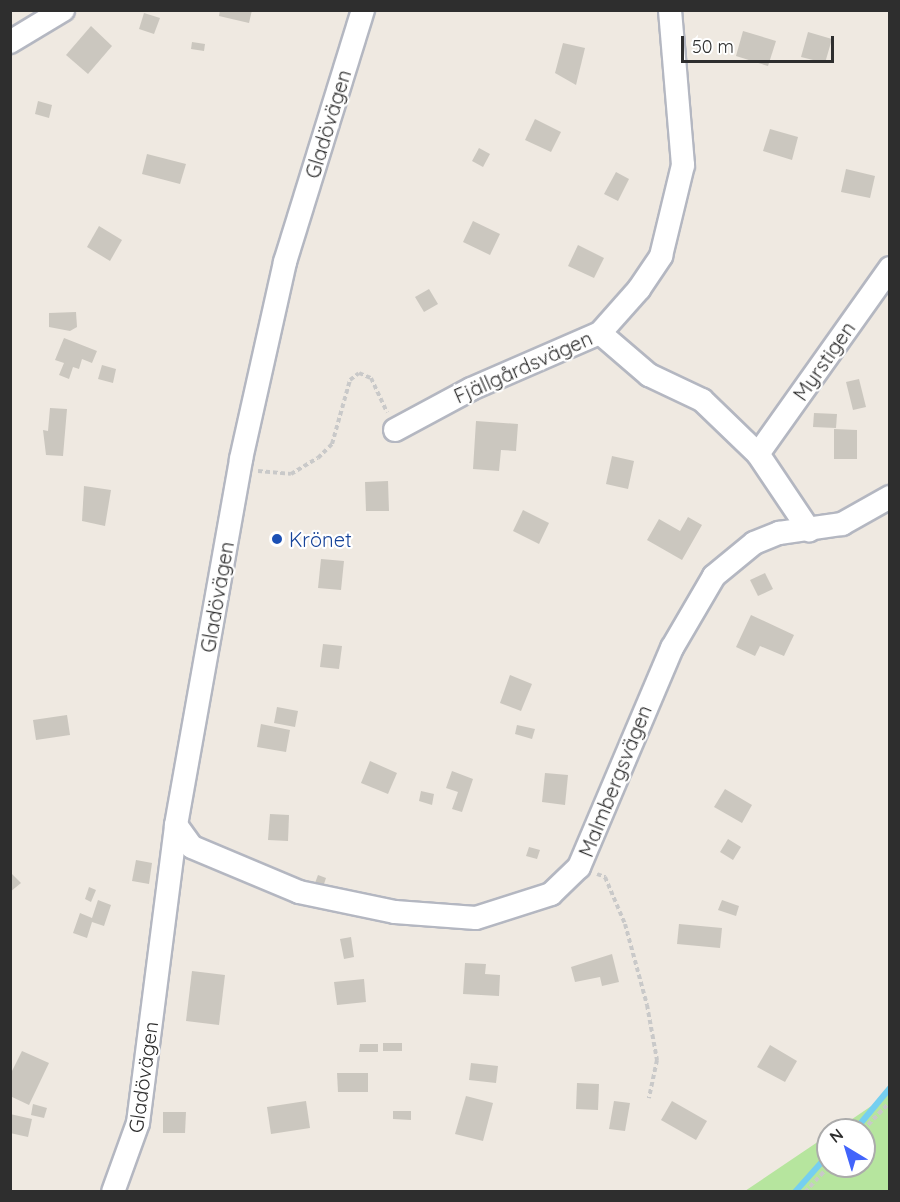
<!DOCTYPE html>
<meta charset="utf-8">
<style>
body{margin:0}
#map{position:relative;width:900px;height:1202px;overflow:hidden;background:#efe9e1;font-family:Quicksand,sans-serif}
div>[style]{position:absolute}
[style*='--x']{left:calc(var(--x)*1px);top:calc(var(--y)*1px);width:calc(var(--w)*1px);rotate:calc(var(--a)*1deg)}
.green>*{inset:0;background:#b6e59e}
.stream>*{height:6px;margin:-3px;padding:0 3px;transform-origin:3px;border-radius:3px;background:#75cff0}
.building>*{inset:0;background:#cbc7bf}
.path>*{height:4px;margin-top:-2px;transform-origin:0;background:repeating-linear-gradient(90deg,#c9c9c9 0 4.5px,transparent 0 7.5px)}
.roads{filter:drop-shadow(2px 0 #b4b7c1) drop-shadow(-2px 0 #b4b7c1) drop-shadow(0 2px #b4b7c1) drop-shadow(0 -2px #b4b7c1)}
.minor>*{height:22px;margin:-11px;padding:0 11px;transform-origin:11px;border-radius:11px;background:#fff}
.dots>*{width:16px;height:16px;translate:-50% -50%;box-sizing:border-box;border:3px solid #fff;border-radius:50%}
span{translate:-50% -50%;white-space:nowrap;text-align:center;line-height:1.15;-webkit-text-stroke:4.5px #fff;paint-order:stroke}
.street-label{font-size:20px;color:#2e2e2e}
.transit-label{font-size:20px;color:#164399}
.left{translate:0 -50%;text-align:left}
.frame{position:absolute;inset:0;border:12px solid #2e2e2e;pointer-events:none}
.north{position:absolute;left:816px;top:1118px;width:60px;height:60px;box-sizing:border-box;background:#fff;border:2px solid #ababab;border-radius:50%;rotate:322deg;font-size:16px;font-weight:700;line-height:24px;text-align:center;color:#2e2e2e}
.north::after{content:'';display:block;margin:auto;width:21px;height:27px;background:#4264fb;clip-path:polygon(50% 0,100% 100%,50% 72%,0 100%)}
.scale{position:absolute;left:681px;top:36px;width:153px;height:27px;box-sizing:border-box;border:3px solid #2e2e2e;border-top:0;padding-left:8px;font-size:18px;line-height:21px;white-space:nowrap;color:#2e2e2e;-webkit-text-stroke:4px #fff;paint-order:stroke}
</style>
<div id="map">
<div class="green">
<i style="clip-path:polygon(889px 1094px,889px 1191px,745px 1191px,828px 1135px,828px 1166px,864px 1166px,864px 1130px,836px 1130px)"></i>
</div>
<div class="stream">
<i style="--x:855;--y:1130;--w:55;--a:-50.2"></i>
<i style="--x:795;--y:1192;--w:50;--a:-48.3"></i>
</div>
<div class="building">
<i style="clip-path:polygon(220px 10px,252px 10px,249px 23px,219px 16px)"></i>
<i style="clip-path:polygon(144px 13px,160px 18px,154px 34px,139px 29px)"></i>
<i style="clip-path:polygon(91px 26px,112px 46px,88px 74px,66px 55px)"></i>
<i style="clip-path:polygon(743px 31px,776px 41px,768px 66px,736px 56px)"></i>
<i style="clip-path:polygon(808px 32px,832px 39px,825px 63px,801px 57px)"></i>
<i style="clip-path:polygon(192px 42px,205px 44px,204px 51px,191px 49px)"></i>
<i style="clip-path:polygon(563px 43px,585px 48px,576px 85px,555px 73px)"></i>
<i style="clip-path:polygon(38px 101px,52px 105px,49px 118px,35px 114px)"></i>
<i style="clip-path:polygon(535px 119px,561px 132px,551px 152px,525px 140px)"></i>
<i style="clip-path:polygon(770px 129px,798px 137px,792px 160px,763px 151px)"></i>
<i style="clip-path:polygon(479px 148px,490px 154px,483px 167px,472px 161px)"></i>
<i style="clip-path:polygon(147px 154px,186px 164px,180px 184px,142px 174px)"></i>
<i style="clip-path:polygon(846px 169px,875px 176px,870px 198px,841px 192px)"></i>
<i style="clip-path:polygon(616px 172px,629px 179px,618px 201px,604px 194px)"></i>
<i style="clip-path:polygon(473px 221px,500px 234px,490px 255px,463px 242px)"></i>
<i style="clip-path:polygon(99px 226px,122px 240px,110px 261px,87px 247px)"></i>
<i style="clip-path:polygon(578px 245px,604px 258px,594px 278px,568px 266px)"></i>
<i style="clip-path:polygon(429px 289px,438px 304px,424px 312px,415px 297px)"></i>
<i style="clip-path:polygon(76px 312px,77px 327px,70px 331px,49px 327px,49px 313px)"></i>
<i style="clip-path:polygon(64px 338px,97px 351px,92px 363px,82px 359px,79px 369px,73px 367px,69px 379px,59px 375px,64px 363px,55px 360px)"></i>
<i style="clip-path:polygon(102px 365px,116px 369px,113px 383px,98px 379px)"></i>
<i style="clip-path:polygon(859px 379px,866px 407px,853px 410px,846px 382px)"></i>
<i style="clip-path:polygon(50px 408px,67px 409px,63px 456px,46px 455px,43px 430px,48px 431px)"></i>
<i style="clip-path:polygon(814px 413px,837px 414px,836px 428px,813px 427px)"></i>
<i style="clip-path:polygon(476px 421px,518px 424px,516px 451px,501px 450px,499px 471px,473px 469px)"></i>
<i style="clip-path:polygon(834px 429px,857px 430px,857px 459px,834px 459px)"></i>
<i style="clip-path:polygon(612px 456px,634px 461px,628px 489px,606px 484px)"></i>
<i style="clip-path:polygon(388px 481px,389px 511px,366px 511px,365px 482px)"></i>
<i style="clip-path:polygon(84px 486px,111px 490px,105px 526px,82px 521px)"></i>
<i style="clip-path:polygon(523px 510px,549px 523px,539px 544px,513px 531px)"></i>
<i style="clip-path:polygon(688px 517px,702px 525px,682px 560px,647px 540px,659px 519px,680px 531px)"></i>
<i style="clip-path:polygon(321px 559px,344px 561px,341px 590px,318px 588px)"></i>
<i style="clip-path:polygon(765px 573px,773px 589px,758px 596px,750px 580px)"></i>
<i style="clip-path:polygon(751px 615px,794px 635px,784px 656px,760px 646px,755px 656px,736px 647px)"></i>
<i style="clip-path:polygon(323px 644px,342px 646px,339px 669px,320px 667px)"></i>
<i style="clip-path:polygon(510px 675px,532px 684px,521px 711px,500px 703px)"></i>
<i style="clip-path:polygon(277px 707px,298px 711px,295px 727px,274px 723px)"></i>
<i style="clip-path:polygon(67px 715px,70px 735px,36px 740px,33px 720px)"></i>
<i style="clip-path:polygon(261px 724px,290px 730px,286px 752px,257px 747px)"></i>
<i style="clip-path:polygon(517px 725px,535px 729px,532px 739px,515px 734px)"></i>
<i style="clip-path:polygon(370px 761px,397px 773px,388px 794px,361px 783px)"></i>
<i style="clip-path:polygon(452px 771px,473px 779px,462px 812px,452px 809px,458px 792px,446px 788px)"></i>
<i style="clip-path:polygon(545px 773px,568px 775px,565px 805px,542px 802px)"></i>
<i style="clip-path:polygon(725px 789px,752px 805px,742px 823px,714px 807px)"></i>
<i style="clip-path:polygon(421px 791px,434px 794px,432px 805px,419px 801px)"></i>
<i style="clip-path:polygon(270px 814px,289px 815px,288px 841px,268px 840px)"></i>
<i style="clip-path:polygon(728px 839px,741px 847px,733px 860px,720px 852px)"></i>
<i style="clip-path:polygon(529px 847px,540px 850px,537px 859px,526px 856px)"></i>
<i style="clip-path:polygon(136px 860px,152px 863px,149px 884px,132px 881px)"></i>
<i style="clip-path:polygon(10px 872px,21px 883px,10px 892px)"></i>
<i style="clip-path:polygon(318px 875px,326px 878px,323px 887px,315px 883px)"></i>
<i style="clip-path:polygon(89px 887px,96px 890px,91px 902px,85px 899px)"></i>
<i style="clip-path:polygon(98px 900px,111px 905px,104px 926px,92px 922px,87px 938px,73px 933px,80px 913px,92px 918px)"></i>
<i style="clip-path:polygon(722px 900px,739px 906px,736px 916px,718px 910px)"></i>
<i style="clip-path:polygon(679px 924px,722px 928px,720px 948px,677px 944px)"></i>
<i style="clip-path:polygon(351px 937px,354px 957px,344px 959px,340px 939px)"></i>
<i style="clip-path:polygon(612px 954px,619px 982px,602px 986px,600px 977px,575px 982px,571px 967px)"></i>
<i style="clip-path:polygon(465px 963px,486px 964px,485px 974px,500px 975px,499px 996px,463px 994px)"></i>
<i style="clip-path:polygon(192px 971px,225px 975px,219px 1025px,186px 1021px)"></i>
<i style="clip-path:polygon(364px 979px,366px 1002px,337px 1005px,334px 982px)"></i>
<i style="clip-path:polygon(383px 1043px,402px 1043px,402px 1051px,383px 1051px)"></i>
<i style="clip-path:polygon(360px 1044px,378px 1044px,378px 1052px,359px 1052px)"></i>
<i style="clip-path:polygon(770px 1045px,797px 1061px,785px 1082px,757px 1067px)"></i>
<i style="clip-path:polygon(22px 1051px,49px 1063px,29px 1105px,10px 1096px,10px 1075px)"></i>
<i style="clip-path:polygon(471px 1063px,498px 1066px,496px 1083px,469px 1080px)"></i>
<i style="clip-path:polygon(337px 1073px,368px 1073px,368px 1092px,338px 1092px)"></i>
<i style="clip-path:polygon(577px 1083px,599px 1084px,598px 1110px,576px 1109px)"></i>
<i style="clip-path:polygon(466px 1096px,493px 1103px,483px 1141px,455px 1134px)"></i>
<i style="clip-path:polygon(306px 1101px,310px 1128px,271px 1134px,267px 1107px)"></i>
<i style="clip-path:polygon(614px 1101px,630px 1103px,625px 1131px,609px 1129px)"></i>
<i style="clip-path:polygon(672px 1101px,707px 1121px,696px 1140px,661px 1120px)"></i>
<i style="clip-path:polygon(33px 1104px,47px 1108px,44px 1118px,31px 1115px)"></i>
<i style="clip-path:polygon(393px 1111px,411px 1111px,411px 1120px,393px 1119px)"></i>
<i style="clip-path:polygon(163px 1112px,186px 1112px,185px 1133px,163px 1133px)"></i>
<i style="clip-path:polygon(10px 1114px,32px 1119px,28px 1137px,10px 1133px)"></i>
</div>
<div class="path">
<i style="--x:258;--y:471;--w:33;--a:5"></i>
<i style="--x:291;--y:474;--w:31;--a:-31"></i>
<i style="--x:318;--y:458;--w:20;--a:-45"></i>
<i style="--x:332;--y:444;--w:66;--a:-74.3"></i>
<i style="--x:350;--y:380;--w:11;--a:-38"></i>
<i style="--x:359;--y:373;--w:13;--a:23"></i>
<i style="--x:371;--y:378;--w:38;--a:65"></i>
<i style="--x:597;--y:874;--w:9;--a:21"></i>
<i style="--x:605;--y:877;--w:51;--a:66.9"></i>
<i style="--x:625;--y:924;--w:84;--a:74.8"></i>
<i style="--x:647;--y:1005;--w:56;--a:79.7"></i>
<i style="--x:657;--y:1060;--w:39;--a:102"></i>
<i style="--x:863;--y:1130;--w:39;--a:-46"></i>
<i style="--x:805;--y:1192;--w:35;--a:-47"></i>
</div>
<div class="roads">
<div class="minor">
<i style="--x:10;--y:42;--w:62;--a:-31.1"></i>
<i style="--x:600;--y:333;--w:65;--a:40.6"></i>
<i style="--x:649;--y:375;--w:59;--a:25.3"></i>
<i style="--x:702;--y:400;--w:78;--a:44"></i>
<i style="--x:758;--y:454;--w:92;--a:56.1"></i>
<i style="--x:395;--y:430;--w:86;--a:-28.3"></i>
<i style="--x:471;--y:389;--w:141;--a:-23.5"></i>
<i style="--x:600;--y:333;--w:59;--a:-48.4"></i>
<i style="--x:639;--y:289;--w:40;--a:-56"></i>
<i style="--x:661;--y:256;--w:94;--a:-76.4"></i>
<i style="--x:683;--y:165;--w:156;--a:-94.8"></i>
<i style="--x:758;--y:454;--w:228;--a:-54.6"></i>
<i style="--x:176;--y:825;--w:27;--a:54"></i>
<i style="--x:192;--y:847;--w:116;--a:22.8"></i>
<i style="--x:299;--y:892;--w:98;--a:11.8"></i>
<i style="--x:395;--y:912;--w:81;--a:4.2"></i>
<i style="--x:476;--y:918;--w:79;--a:-17.7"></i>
<i style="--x:551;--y:894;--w:39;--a:-44"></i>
<i style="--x:579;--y:867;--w:238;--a:-67"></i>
<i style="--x:672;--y:648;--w:83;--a:-59.7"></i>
<i style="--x:714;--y:576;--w:52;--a:-39.5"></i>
<i style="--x:754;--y:543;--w:27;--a:-22"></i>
<i style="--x:779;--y:533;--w:64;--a:-8.1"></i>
<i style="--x:842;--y:524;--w:55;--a:-29.4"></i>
<i style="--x:113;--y:1192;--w:73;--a:-70.1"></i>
<i style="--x:138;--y:1123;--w:300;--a:-82.7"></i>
<i style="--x:176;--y:825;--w:372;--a:-79.9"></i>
<i style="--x:241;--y:459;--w:202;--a:-77.4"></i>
<i style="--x:285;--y:262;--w:264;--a:-72.8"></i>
</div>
</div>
<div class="dots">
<i style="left:277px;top:539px;background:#1a4fb4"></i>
</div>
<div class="street-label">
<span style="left:328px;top:124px;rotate:-73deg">Gladövägen</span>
<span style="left:824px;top:361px;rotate:-55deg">Myrstigen</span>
<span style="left:523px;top:367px;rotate:-24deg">Fjällgårdsvägen</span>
<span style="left:217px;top:597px;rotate:-80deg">Gladövägen</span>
<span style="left:615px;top:781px;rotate:-68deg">Malmbergsvägen</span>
<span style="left:143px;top:1077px;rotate:-82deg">Gladövägen</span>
</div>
<div class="transit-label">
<span class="left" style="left:289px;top:539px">Krönet</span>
</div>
<div class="frame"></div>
<div class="north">N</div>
<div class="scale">50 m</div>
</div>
